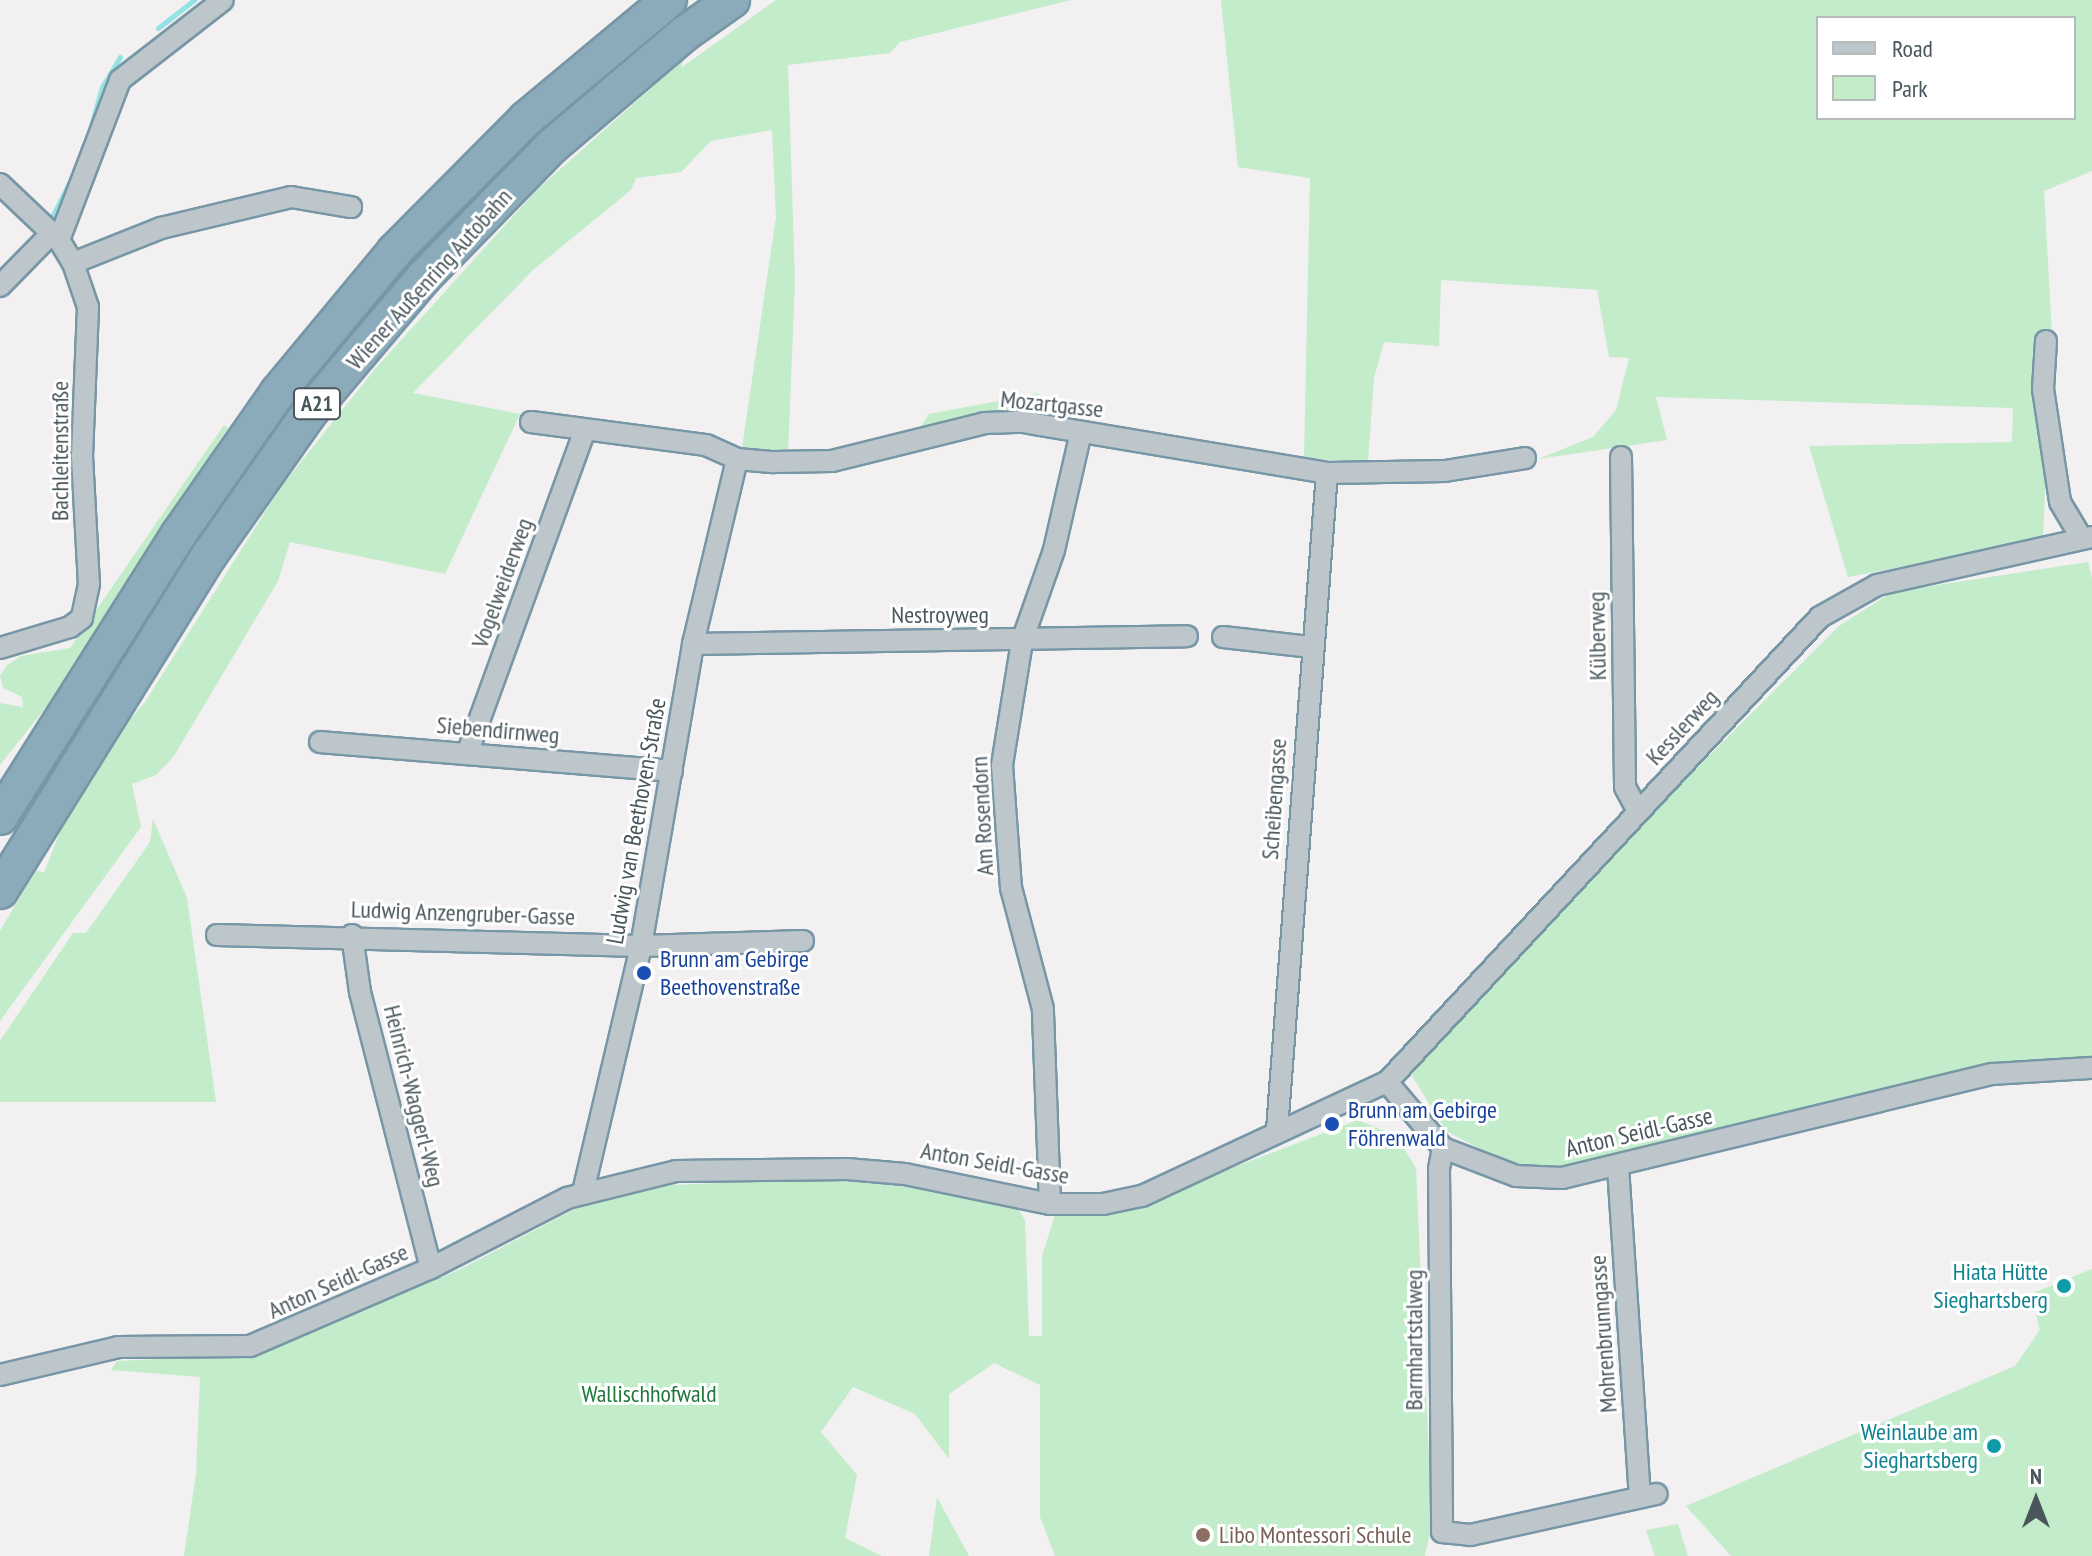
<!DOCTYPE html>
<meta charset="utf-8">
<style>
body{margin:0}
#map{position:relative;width:2092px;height:1556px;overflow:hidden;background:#f2f0f0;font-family:"PT Sans Narrow",sans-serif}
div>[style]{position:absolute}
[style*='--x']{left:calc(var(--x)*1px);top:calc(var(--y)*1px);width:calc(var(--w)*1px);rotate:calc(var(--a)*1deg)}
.green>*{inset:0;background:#c2ecca}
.stream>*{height:5px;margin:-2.5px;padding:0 2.5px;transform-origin:2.5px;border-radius:2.5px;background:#93e3e5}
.roads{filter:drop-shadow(2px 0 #7796a6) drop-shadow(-2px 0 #7796a6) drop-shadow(0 2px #7796a6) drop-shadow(0 -2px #7796a6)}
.street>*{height:20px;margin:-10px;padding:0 10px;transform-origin:10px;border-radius:10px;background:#bdc7cb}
.highway>*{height:34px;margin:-17px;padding:0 17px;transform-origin:17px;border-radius:17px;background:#8cabba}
.dots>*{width:22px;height:22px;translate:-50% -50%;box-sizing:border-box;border:4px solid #fff;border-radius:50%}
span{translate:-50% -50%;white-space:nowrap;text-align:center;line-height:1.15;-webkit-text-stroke:6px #fff;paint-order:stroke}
.shield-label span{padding:2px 6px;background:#fff;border:2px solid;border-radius:6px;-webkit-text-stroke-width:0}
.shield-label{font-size:22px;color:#49565c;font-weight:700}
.street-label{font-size:24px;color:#49565c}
.transit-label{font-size:24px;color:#164399}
.left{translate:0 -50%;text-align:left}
.culture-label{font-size:24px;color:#0d838f}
.right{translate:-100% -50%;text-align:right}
.park-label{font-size:24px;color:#1f783b}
.education-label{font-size:24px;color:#785e54}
.legend{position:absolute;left:1816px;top:16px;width:260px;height:104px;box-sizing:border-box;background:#fff;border:2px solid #b6bbbe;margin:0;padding:10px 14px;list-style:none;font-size:24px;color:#49565c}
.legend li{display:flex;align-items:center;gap:16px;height:40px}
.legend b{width:40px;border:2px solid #b6bbbe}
.north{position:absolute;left:1996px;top:1460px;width:80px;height:80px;-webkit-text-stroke:6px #fff;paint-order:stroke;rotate:0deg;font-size:22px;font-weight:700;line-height:32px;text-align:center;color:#49565c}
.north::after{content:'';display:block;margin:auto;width:28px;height:36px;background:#49565c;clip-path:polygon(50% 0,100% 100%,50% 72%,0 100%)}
</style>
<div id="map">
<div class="green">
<i style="clip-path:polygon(776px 0,1071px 0,900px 42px,890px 53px,788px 65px,795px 281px,788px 454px,742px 448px,776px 217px,772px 130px,711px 141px,681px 172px,636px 178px,631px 190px,533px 270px,413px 393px,520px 414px,445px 574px,290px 542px,278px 581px,174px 756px,156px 775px,132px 784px,141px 827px,0 1021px,0 931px,36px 870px,44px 873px,60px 832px,124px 726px,145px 702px,281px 487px,375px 369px,537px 190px,684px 59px,681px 68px)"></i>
<i style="clip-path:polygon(evenodd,1221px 0,2092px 0,2092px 171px,2044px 191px,2052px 334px,2043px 540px,1848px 577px,1809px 446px,2012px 442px,2013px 408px,1656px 397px,1667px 440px,1538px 459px,1593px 437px,1616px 410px,1629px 358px,1609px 357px,1597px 290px,1441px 280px,1439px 346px,1384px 342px,1374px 378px,1368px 461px,1304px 459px,1310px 178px,1238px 167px,1221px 0,1818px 18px,2074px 18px,2074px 118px,1818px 118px,1818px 18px)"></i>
<i style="clip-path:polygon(1040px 393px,1024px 410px,920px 428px,929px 414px)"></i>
<i style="clip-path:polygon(224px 425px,228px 428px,54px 697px,0 765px,0 703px,23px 707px,22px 697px,3px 688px,0 676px,7px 665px,21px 656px,70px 648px)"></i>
<i style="clip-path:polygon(2088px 562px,2092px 578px,2092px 1058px,1977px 1066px,1563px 1169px,1505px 1162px,1446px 1131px,1409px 1071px,1651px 814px,1839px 626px,1892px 592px)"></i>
<i style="clip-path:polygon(153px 819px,187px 898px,216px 1102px,0 1102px,0 1041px,73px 933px,86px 933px,150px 842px)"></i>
<i style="clip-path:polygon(1358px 1120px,1396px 1136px,1416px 1168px,1432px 1524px,1425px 1556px,1055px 1556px,1040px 1517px,1040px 1385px,994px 1363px,949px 1394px,949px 1459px,915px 1414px,853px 1387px,821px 1432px,857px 1475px,845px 1538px,882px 1556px,184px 1556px,196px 1474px,200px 1377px,111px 1370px,117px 1361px,240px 1355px,303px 1335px,459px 1270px,581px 1206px,671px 1185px,815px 1179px,921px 1186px,1013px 1201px,1025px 1220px,1029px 1336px,1042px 1336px,1042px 1256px,1057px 1209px,1125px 1209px)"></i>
<i style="clip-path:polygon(2092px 1269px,2092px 1556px,1731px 1556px,1686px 1506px,2015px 1366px,2040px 1330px,2031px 1294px)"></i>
<i style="clip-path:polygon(937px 1497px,969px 1556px,929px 1556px)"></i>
<i style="clip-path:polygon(1678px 1524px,1688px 1556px,1655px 1556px,1646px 1530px)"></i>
</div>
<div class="stream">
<i style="--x:158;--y:28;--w:46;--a:-37.9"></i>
<i style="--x:87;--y:140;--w:55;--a:-74.2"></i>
<i style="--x:102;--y:87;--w:35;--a:-59"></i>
<i style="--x:49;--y:223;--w:54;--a:-63.4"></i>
</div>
<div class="roads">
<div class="street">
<i style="--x:0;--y:184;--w:81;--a:43.5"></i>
<i style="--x:59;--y:240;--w:27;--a:59"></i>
<i style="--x:73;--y:263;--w:46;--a:71.2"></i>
<i style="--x:88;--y:307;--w:149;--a:92.3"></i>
<i style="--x:82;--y:456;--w:128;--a:86.9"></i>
<i style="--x:89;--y:584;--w:35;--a:102"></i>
<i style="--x:82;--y:618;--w:15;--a:143"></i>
<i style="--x:70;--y:627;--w:73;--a:163.3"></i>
<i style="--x:59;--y:240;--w:171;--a:-69.1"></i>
<i style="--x:120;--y:80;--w:130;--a:-37.8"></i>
<i style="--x:73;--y:263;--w:95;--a:-21.7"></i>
<i style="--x:161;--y:228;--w:134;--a:-13.4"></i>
<i style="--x:291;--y:197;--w:61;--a:9.5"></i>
<i style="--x:0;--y:286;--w:73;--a:-45.6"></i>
<i style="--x:2046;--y:341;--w:48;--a:93.6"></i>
<i style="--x:2043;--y:389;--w:114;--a:81.4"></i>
<i style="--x:2060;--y:502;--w:43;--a:59.3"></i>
<i style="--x:531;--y:422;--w:177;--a:7.5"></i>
<i style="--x:706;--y:445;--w:34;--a:24"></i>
<i style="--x:737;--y:459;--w:37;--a:5"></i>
<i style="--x:774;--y:462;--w:58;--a:-1"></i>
<i style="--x:832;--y:461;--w:158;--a:-13.9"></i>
<i style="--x:985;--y:423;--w:38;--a:-2"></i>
<i style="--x:1023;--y:422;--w:308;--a:9.5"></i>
<i style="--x:1327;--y:473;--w:118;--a:-1"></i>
<i style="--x:1445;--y:471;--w:81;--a:-9.2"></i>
<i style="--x:1621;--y:457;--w:330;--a:89.3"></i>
<i style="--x:1625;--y:787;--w:27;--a:62"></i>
<i style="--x:1223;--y:637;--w:89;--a:6.5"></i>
<i style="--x:693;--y:644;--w:494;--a:-0.9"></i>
<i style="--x:320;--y:742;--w:353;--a:4.7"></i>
<i style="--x:467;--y:754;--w:345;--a:-70"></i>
<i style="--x:217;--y:935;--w:424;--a:1.5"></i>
<i style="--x:641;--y:946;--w:162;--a:-1.8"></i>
<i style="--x:352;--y:935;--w:58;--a:82"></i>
<i style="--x:360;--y:992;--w:285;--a:75.6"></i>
<i style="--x:1387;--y:1082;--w:87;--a:49.7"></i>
<i style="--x:1443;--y:1148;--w:78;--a:21"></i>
<i style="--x:1516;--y:1176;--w:46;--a:2.5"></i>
<i style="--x:1562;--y:1178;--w:443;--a:-13.6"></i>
<i style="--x:1993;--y:1074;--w:99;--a:-3.5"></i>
<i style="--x:1277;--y:1130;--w:659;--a:-85.65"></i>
<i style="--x:1443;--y:1148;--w:21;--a:101"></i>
<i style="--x:1439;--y:1169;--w:363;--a:89.5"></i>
<i style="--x:1442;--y:1532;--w:28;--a:6"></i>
<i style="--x:1470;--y:1535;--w:191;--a:-12.4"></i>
<i style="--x:1618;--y:1167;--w:331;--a:86.2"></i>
<i style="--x:583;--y:1192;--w:253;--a:-76.7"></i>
<i style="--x:641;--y:946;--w:306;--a:-80.2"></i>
<i style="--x:693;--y:644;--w:190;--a:-76.6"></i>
<i style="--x:1050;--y:1204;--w:195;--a:-92.1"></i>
<i style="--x:1043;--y:1009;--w:125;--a:-104.8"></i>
<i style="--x:1011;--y:888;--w:123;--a:-94.2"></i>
<i style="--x:1002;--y:765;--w:126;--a:-80.8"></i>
<i style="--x:1022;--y:641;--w:96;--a:-70.6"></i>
<i style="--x:1054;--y:550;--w:121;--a:-77.1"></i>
<i style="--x:0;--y:1375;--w:121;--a:-13.3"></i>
<i style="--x:118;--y:1347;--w:132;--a:-0.4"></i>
<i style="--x:250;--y:1346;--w:197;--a:-23.3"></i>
<i style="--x:431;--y:1268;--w:153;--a:-27.2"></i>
<i style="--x:567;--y:1198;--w:112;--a:-13.9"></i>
<i style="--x:676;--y:1171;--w:171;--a:-0.7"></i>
<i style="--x:847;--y:1169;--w:58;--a:4.9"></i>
<i style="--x:905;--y:1174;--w:148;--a:11.7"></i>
<i style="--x:1050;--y:1204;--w:53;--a:0"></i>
<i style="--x:1103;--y:1204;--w:40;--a:-12"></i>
<i style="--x:1142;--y:1196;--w:270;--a:-25"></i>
<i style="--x:1387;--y:1082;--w:635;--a:-47.04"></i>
<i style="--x:1820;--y:617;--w:65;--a:-29.3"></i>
<i style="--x:1877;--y:585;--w:220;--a:-12.6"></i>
</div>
<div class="highway">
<i style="--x:0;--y:817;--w:335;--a:-57.7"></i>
<i style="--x:179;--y:534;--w:173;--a:-55.1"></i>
<i style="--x:278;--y:392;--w:183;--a:-50.3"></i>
<i style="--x:395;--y:251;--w:186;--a:-45.2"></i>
<i style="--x:526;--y:119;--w:186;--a:-39.8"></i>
<i style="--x:0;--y:891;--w:397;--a:-58.1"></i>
<i style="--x:210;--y:554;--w:172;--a:-54.9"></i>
<i style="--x:309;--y:413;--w:178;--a:-49.8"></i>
<i style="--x:424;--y:277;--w:183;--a:-45.7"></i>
<i style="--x:552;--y:146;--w:173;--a:-40.3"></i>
<i style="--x:684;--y:34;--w:59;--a:-35.3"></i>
</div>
</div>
<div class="dots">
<i style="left:644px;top:973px;background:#1a4fb4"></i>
<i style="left:1332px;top:1124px;background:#1a4fb4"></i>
<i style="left:2064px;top:1286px;background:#0f9aa8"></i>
<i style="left:1994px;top:1446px;background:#0f9aa8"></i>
<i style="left:1203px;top:1535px;background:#8d6e63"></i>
</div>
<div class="shield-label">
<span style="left:317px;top:404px">A21</span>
</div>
<div class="street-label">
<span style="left:429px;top:279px;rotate:-48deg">Wiener Außenring Autobahn</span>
<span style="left:1052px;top:404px;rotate:6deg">Mozartgasse</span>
<span style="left:60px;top:451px;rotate:-90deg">Bachleitenstraße</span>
<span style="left:502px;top:583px;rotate:-70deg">Vogelweiderweg</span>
<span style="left:940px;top:615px">Nestroyweg</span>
<span style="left:1597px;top:636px;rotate:-91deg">Külberweg</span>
<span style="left:1682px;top:727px;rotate:-47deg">Kesslerweg</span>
<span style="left:498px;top:730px;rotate:5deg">Siebendirnweg</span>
<span style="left:1274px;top:799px;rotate:-86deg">Scheibengasse</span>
<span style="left:982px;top:816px;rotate:-93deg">Am Rosendorn</span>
<span style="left:636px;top:821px;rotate:-80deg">Ludwig van Beethoven-Straße</span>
<span style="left:463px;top:913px;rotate:2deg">Ludwig Anzengruber-Gasse</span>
<span style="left:414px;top:1096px;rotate:76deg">Heinrich-Waggerl-Weg</span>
<span style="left:1639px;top:1132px;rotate:-13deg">Anton Seidl-Gasse</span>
<span style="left:995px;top:1163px;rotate:10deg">Anton Seidl-Gasse</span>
<span style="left:338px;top:1281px;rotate:-24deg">Anton Seidl-Gasse</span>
<span style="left:1603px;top:1334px;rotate:-94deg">Mohrenbrunngasse</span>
<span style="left:1414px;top:1340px;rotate:-90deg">Barmhartstalweg</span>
</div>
<div class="transit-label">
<span class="left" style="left:660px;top:973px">Brunn am Gebirge<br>Beethovenstraße</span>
<span class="left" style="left:1348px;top:1124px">Brunn am Gebirge<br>Föhrenwald</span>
</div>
<div class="culture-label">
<span class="right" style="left:2048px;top:1286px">Hiata Hütte<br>Sieghartsberg</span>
<span class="right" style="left:1978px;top:1446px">Weinlaube am<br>Sieghartsberg</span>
</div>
<div class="park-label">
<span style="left:649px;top:1394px">Wallischhofwald</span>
</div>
<div class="education-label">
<span class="left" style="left:1219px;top:1535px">Libo Montessori Schule</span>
</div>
<ul class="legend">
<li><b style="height:10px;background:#bdc7cb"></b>Road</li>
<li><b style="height:22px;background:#c2ecca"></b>Park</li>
</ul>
<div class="north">N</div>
</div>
